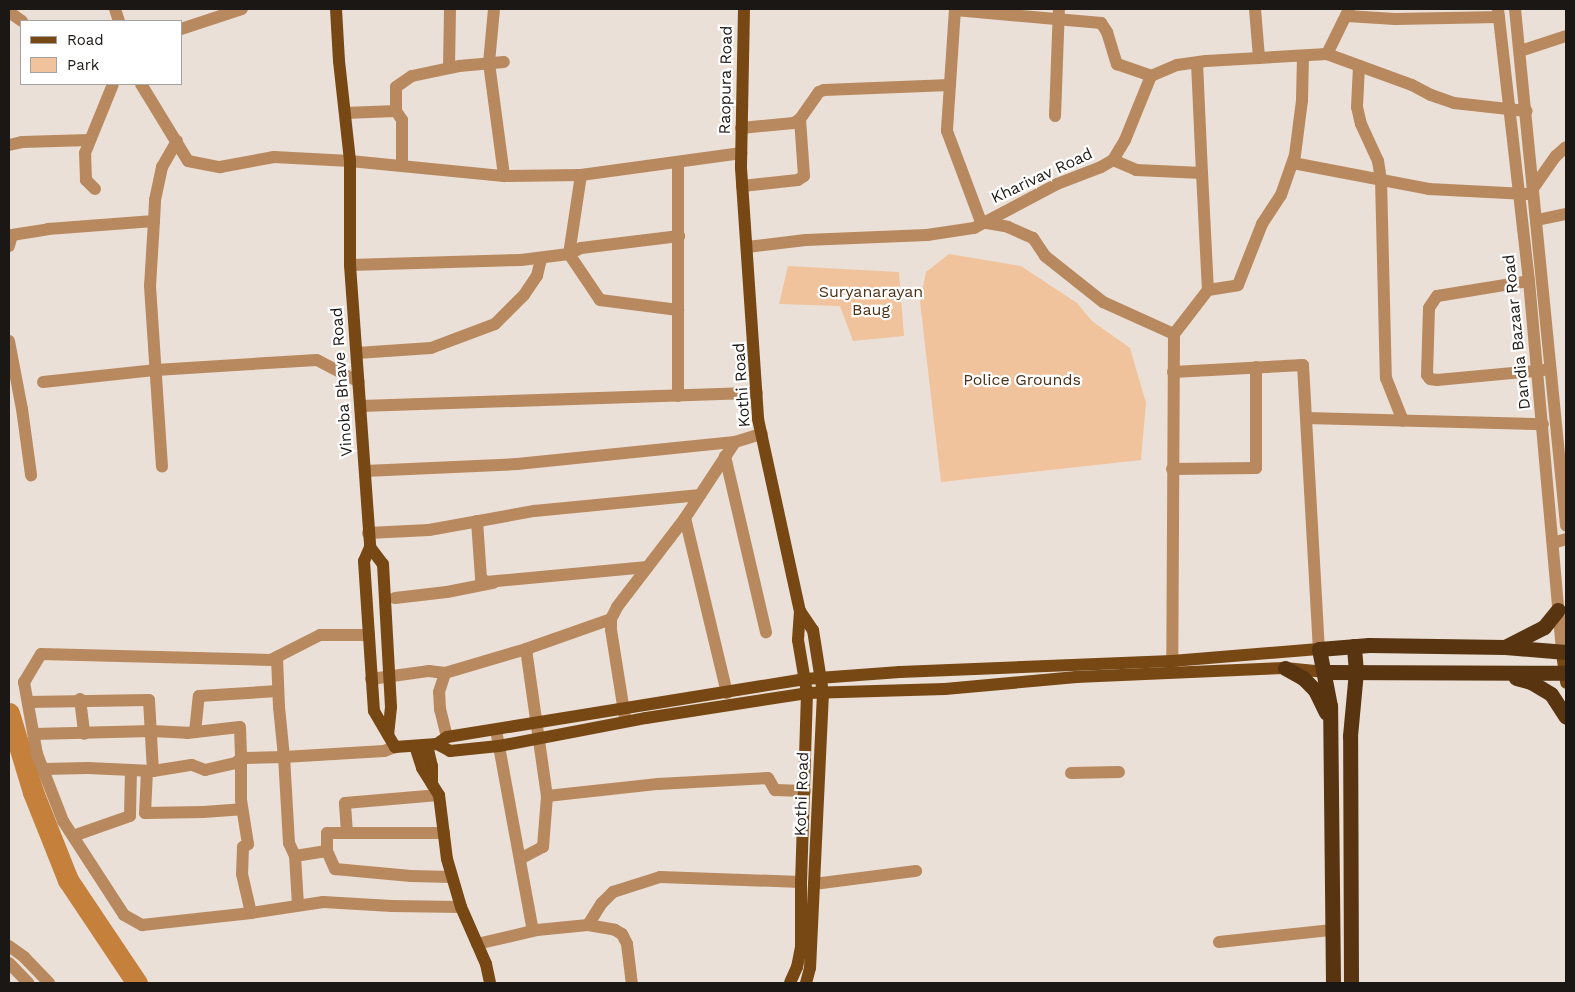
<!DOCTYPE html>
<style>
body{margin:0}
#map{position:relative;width:1575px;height:992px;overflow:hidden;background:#ebe0d7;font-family:"Work Sans",sans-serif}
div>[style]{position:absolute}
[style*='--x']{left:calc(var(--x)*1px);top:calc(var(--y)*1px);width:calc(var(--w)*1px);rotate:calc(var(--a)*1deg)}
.green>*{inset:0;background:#f1c39c}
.river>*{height:21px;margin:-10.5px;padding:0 10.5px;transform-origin:10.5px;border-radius:10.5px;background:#c5803c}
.minor>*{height:12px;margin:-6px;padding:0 6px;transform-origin:6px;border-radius:6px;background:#b8895f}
.major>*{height:12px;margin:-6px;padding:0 6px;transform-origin:6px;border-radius:6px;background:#774714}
.highway>*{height:15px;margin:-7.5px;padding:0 7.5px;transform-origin:7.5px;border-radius:7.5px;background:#583510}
span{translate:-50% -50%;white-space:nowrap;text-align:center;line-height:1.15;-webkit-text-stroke:4.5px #fff;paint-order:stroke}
.street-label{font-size:16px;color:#1b1714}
.park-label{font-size:16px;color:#4e3114}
.frame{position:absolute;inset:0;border:10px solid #1b1714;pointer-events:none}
.legend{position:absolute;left:20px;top:20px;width:162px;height:65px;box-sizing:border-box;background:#fff;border:1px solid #a4a2a1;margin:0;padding:6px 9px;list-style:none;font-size:15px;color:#1b1714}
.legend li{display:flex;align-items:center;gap:10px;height:25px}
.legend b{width:25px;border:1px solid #a4a2a1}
</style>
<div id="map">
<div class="green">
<i style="clip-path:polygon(949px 254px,1021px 266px,1077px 303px,1092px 321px,1130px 348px,1146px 403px,1141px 460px,941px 482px,920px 302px,926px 272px)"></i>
<i style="clip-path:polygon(788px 266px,899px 272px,904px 336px,853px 341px,840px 306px,779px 304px)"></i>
</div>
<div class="river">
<i style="--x:9;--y:713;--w:83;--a:73.1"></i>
<i style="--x:33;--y:792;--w:95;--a:68.3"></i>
<i style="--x:68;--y:880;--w:124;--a:56.2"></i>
</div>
<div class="minor">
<i style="--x:115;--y:9;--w:13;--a:72"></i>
<i style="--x:494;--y:9;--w:54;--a:95.3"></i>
<i style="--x:489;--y:63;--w:114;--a:82.4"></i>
<i style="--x:955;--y:9;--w:122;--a:93.8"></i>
<i style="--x:947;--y:131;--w:97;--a:69.5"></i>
<i style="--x:981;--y:222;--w:27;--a:10"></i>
<i style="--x:1008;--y:227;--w:27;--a:24"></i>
<i style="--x:1033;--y:238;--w:22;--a:56"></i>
<i style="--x:1045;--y:256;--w:74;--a:38.4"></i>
<i style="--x:1103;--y:302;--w:78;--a:24.3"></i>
<i style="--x:1174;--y:334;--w:337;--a:90.3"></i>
<i style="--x:1255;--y:9;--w:49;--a:85.3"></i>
<i style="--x:1498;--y:9;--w:274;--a:83.5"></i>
<i style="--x:1529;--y:281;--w:373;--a:84.9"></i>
<i style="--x:1515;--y:9;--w:519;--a:84.36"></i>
<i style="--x:955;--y:10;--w:147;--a:5.1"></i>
<i style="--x:1101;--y:23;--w:11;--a:56"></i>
<i style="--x:1107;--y:32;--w:34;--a:73"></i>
<i style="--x:1117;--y:64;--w:36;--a:19"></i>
<i style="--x:9;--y:12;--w:16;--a:35"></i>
<i style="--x:1347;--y:16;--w:48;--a:3.6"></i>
<i style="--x:1395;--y:19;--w:104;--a:-1.1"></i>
<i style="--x:181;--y:29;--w:64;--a:-18.2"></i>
<i style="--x:1520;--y:51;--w:48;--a:-18.1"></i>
<i style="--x:1327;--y:54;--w:50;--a:-63.9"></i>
<i style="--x:1197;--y:63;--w:110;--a:87.4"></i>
<i style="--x:1359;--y:66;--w:41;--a:92.8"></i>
<i style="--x:1357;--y:107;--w:17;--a:77"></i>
<i style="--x:1361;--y:124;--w:41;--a:65.3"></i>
<i style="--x:1378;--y:161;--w:18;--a:81"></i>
<i style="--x:1381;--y:179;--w:199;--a:88.6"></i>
<i style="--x:1386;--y:378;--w:46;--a:68.4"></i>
<i style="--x:449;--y:67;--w:58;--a:-89"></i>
<i style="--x:141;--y:84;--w:90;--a:58.6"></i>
<i style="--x:188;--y:161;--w:33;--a:11"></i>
<i style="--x:220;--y:167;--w:55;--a:-10.5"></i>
<i style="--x:274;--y:157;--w:76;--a:3"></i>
<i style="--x:350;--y:161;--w:155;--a:5.6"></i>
<i style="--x:504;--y:176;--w:77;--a:-0.7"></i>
<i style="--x:581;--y:175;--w:162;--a:-7.8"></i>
<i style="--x:396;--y:111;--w:24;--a:-90"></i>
<i style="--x:396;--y:87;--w:19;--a:-35"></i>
<i style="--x:412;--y:76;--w:48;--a:-12"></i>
<i style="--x:459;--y:66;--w:45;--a:-5.1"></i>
<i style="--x:345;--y:113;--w:51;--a:-2.2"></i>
<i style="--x:396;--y:111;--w:11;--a:56"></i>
<i style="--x:402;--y:120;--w:46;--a:90"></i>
<i style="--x:1055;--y:116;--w:107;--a:-87.9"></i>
<i style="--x:741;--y:128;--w:53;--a:-5.4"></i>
<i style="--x:794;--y:123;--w:7;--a:-34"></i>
<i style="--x:800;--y:119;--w:33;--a:-55"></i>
<i style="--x:819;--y:92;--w:5;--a:-22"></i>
<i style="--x:824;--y:90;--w:126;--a:-2.3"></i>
<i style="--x:9;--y:145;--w:13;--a:-13"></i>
<i style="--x:22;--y:142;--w:67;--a:-1.7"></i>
<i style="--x:1113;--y:160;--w:25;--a:23"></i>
<i style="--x:1136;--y:170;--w:66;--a:2.6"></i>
<i style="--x:1202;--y:173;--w:117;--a:87.1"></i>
<i style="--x:1293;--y:163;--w:138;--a:10.8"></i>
<i style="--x:1429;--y:189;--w:98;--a:2.9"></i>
<i style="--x:581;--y:175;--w:80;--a:98.6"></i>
<i style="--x:569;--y:254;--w:55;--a:56"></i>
<i style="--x:600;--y:300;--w:79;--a:7.3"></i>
<i style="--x:678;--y:310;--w:148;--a:-90"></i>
<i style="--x:742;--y:186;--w:56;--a:-6.1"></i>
<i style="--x:798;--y:180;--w:7;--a:-34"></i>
<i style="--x:804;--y:176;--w:57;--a:-94"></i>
<i style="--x:1534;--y:187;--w:38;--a:-55"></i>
<i style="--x:1556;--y:156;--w:13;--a:-42"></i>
<i style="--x:95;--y:189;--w:13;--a:-135"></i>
<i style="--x:86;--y:180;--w:27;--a:-92"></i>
<i style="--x:85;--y:153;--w:74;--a:-67.9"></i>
<i style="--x:1537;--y:220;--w:30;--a:-12"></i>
<i style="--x:154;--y:221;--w:65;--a:93.5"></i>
<i style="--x:150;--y:286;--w:181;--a:86.2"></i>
<i style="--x:9;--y:246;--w:11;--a:-75"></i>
<i style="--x:12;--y:235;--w:36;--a:-9"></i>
<i style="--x:48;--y:229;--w:106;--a:-4.3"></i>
<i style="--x:154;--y:221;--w:21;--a:-87"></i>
<i style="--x:155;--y:200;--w:34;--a:-78"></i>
<i style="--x:162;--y:167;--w:30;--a:-60"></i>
<i style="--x:747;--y:247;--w:59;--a:-6.8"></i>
<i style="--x:806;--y:240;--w:121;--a:-2.4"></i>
<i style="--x:927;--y:235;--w:48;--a:-8.5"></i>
<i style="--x:974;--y:228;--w:94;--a:-27.9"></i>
<i style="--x:1057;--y:184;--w:47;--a:-21.1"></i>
<i style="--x:1101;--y:167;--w:14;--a:-30"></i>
<i style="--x:1113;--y:160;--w:23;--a:-59"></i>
<i style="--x:1125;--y:140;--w:69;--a:-67.9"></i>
<i style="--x:1151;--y:76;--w:28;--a:-23"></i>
<i style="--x:1177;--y:65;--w:29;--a:-8"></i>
<i style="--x:1206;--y:61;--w:121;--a:-3.3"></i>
<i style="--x:1327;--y:54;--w:90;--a:20"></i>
<i style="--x:1412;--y:85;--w:21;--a:28"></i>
<i style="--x:1431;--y:95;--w:24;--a:19"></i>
<i style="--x:1454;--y:103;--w:73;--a:6.3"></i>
<i style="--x:350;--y:265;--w:171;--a:-1.7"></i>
<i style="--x:521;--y:260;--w:48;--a:-7.1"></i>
<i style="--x:569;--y:254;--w:13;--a:-27"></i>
<i style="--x:581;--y:248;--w:99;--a:-7"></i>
<i style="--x:1529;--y:281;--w:93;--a:170.7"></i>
<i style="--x:1437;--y:296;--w:14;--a:124"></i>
<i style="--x:1429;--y:308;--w:67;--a:91.7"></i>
<i style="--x:1427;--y:375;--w:5;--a:53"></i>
<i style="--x:1430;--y:379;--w:7;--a:8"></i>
<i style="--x:1437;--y:380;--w:107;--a:-5.3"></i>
<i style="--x:678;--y:310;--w:86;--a:90"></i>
<i style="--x:1174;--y:334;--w:56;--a:-52.3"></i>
<i style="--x:1208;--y:290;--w:30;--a:-9"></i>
<i style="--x:1238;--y:285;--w:66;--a:-68.5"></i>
<i style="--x:1262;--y:224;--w:35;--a:-57"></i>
<i style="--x:1281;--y:195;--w:42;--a:-70.7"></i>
<i style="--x:1295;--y:155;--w:55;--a:-82.7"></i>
<i style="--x:1302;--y:100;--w:44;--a:-88.7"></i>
<i style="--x:9;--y:341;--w:69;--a:79.2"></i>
<i style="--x:22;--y:409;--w:67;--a:82.2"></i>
<i style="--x:357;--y:353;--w:74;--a:-3.9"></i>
<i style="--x:431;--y:348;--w:68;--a:-20.6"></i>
<i style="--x:495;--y:324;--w:41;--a:-45"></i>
<i style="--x:524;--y:295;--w:23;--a:-56"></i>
<i style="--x:537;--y:276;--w:18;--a:-77"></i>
<i style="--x:1173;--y:372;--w:130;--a:-3.1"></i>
<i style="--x:1303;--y:365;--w:284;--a:86.8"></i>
<i style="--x:43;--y:382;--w:114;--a:-6.1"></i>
<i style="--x:156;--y:370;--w:161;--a:-3.6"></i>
<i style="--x:317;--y:360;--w:47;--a:27.6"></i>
<i style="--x:361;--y:406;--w:396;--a:-1.9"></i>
<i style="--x:1306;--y:418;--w:237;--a:1.5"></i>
<i style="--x:725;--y:456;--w:181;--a:76.9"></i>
<i style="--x:1172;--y:469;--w:84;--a:-0.7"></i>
<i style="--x:1256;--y:468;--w:101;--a:-90"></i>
<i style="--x:365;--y:471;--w:152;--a:-2.6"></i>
<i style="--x:517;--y:464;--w:219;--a:-5.8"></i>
<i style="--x:685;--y:518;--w:180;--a:76.5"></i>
<i style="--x:477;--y:521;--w:57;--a:86"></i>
<i style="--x:481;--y:578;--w:6;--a:39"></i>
<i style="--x:486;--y:582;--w:162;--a:-5.3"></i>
<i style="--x:368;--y:533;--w:61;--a:-2.8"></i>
<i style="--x:429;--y:530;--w:107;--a:-10.3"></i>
<i style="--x:534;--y:511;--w:167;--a:-5.5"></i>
<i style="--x:1553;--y:543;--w:14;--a:-17"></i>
<i style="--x:395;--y:598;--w:52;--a:-6.6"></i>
<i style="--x:447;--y:592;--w:47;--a:-11.1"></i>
<i style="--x:369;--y:635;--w:49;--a:180"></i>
<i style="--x:320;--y:635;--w:55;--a:153"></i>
<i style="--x:271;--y:660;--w:230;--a:-178.5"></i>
<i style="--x:41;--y:654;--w:33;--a:121"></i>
<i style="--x:24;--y:682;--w:73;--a:79.8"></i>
<i style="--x:37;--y:754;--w:72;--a:68.8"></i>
<i style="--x:63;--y:821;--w:112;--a:57"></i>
<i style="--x:124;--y:915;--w:21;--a:29"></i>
<i style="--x:142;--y:925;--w:110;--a:-6.3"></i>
<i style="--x:251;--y:913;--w:73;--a:-8.7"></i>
<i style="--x:323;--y:902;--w:69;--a:3.3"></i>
<i style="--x:392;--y:906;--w:69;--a:0.8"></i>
<i style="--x:526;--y:649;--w:148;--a:81.9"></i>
<i style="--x:547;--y:796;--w:112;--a:-6.2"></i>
<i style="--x:658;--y:784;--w:110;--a:-3.1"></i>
<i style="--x:768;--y:778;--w:14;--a:60"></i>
<i style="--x:775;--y:790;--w:30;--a:2"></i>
<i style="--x:371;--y:679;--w:59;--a:-7.9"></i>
<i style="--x:429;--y:671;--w:16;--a:7"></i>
<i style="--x:80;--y:699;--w:35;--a:83"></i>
<i style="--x:28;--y:702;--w:121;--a:-0.9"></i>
<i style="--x:149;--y:700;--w:71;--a:86.8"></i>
<i style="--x:153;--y:771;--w:65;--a:-177.4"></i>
<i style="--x:88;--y:768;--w:45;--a:178.7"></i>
<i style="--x:625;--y:718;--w:89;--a:-99"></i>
<i style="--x:611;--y:630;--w:11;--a:-90"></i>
<i style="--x:611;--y:619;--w:13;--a:-63"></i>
<i style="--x:617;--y:607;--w:112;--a:-52.6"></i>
<i style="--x:685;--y:518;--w:91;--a:-56.7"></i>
<i style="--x:735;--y:442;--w:28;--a:-17"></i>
<i style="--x:496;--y:730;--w:204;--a:79.6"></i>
<i style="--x:195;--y:732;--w:36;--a:-84"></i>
<i style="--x:199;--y:696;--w:79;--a:-3.6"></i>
<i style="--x:34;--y:734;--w:118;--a:-1.5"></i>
<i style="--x:152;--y:731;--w:35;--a:3"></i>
<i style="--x:187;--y:733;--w:53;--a:-6.5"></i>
<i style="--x:240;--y:727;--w:31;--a:88"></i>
<i style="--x:241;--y:758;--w:43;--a:-1.3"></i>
<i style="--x:284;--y:757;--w:50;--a:-95.7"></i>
<i style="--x:279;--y:707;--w:50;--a:-92.3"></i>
<i style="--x:447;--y:737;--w:29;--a:-104"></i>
<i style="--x:440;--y:709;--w:17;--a:-93"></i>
<i style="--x:439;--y:692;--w:20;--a:-72"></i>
<i style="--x:445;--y:673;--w:84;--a:-16.5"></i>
<i style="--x:526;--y:649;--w:90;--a:-19.4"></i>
<i style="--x:147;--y:771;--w:42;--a:92.7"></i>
<i style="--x:145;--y:813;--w:58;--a:-1"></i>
<i style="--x:203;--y:812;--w:39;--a:-4"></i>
<i style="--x:153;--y:771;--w:39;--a:-9"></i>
<i style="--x:192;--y:765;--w:14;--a:21"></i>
<i style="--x:205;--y:770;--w:32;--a:-13"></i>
<i style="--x:236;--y:763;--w:7;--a:-45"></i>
<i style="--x:241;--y:758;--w:42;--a:90"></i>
<i style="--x:241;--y:800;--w:45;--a:81"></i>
<i style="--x:248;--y:844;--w:6;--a:149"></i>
<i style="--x:243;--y:847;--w:27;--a:92"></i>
<i style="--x:242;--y:874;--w:40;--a:77"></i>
<i style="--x:1071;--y:773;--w:48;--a:-1.2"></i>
<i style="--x:347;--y:833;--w:30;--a:-94"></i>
<i style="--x:345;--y:803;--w:94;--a:-4.9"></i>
<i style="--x:73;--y:836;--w:60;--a:-19.3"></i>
<i style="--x:130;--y:816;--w:46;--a:-88.8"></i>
<i style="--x:327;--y:851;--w:20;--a:66"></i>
<i style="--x:335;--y:869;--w:76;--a:5.3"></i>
<i style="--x:411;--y:876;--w:41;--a:1.4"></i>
<i style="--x:295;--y:856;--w:14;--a:-115"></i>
<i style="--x:289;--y:843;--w:86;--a:-93.3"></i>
<i style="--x:284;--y:757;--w:100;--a:-3.4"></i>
<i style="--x:384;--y:751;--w:12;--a:-20"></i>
<i style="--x:520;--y:859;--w:26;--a:-28"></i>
<i style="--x:543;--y:847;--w:51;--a:-85.5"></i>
<i style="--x:814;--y:884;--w:103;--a:-7.3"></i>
<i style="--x:298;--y:905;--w:49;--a:-93.5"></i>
<i style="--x:295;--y:856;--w:32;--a:-9"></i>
<i style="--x:327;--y:851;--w:18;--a:-90"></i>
<i style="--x:327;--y:833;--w:117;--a:0"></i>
<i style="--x:588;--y:925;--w:27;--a:10"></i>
<i style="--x:615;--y:930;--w:8;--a:30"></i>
<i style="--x:622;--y:934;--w:11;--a:63"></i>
<i style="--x:627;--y:944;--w:39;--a:83"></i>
<i style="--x:1219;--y:942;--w:114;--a:-6.1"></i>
<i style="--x:477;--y:944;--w:62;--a:-13.1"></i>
<i style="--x:537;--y:930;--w:51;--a:-5.6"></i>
<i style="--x:588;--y:925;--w:26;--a:-58"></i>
<i style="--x:602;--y:903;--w:16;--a:-45"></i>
<i style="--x:613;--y:892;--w:49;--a:-17.7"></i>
<i style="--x:660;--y:877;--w:141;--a:2"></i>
<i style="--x:9;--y:946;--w:19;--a:36"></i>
<i style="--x:24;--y:957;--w:36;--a:46"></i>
<i style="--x:9;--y:963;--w:28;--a:46"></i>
</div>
<div class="major">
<i style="--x:336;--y:9;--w:52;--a:86.7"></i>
<i style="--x:339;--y:61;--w:101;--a:83.7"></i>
<i style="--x:350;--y:161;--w:104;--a:90"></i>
<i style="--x:350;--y:265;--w:283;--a:85.9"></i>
<i style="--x:370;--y:547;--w:15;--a:113"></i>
<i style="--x:364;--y:561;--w:150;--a:86.2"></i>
<i style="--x:374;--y:711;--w:42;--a:59.7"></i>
<i style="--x:395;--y:747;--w:42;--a:-4.1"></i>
<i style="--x:437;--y:744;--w:12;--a:-35"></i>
<i style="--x:447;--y:737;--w:363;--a:-9.2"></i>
<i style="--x:805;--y:679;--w:95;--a:-4.2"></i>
<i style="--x:900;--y:672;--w:272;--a:-2.3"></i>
<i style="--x:1172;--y:661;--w:147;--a:-4.7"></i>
<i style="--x:744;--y:9;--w:159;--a:91.1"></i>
<i style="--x:741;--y:168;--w:252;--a:86.1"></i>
<i style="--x:758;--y:419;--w:197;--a:77.7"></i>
<i style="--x:800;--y:611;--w:29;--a:94"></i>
<i style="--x:798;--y:640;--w:54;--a:80.4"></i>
<i style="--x:807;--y:693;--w:189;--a:91.8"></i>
<i style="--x:801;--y:882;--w:65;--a:90"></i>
<i style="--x:801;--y:947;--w:20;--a:101"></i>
<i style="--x:797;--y:967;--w:17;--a:114"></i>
<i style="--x:370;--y:547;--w:21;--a:53"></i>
<i style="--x:383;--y:564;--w:143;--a:86.8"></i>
<i style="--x:391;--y:707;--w:27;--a:96"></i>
<i style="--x:800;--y:611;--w:23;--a:56"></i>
<i style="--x:813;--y:630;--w:64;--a:81"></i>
<i style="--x:823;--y:693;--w:275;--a:92.7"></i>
<i style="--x:810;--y:968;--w:16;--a:105"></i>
<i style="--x:1562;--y:653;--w:30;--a:82"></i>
<i style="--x:437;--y:744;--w:15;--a:28"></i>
<i style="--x:450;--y:751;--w:49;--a:-5.8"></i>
<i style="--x:499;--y:746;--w:150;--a:-10.8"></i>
<i style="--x:646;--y:718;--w:163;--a:-8.8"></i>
<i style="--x:807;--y:693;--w:138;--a:-1.7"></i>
<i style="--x:945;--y:689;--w:132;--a:-5.2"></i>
<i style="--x:1076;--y:677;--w:209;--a:-2.5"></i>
<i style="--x:1285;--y:668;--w:40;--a:5.7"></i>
<i style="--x:427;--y:745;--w:22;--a:77"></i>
<i style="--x:432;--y:766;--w:18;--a:90"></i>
<i style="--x:415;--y:746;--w:23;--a:72"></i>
<i style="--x:422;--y:768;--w:32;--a:58"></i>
<i style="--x:439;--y:795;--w:64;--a:82.9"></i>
<i style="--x:447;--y:859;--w:50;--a:73.7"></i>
<i style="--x:461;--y:907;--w:62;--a:66.3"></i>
<i style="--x:486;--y:964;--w:19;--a:78"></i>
</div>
<div class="highway">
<i style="--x:1505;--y:647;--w:44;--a:-27.1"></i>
<i style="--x:1544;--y:627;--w:22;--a:-51"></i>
<i style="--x:1285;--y:668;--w:21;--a:29"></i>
<i style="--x:1303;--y:678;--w:17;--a:45"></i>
<i style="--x:1315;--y:690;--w:25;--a:64"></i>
<i style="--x:1325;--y:672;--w:241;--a:0.2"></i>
<i style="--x:1516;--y:678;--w:16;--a:15"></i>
<i style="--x:1531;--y:682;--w:23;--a:31"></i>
<i style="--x:1551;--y:694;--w:27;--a:57"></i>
<i style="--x:1333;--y:983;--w:277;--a:-90.6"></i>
<i style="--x:1330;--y:706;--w:58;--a:-100.9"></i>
<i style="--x:1319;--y:649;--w:50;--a:-4.6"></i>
<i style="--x:1369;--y:645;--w:136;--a:0.8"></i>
<i style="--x:1505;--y:647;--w:61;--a:4.7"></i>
<i style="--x:1351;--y:983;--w:247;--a:-90.2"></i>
<i style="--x:1350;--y:736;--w:65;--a:-84.7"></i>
<i style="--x:1356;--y:671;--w:25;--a:-95"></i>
</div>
<div class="street-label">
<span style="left:726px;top:80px;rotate:-89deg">Raopura Road</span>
<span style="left:1042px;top:176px;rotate:-25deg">Kharivav Road</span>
<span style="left:1517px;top:332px;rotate:-96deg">Dandia Bazaar Road</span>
<span style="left:342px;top:382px;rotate:-94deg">Vinoba Bhave Road</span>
<span style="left:742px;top:385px;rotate:-94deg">Kothi Road</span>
<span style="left:802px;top:794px;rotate:-88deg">Kothi Road</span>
</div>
<div class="park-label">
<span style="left:871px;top:301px">Suryanarayan<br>Baug</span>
<span style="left:1022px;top:380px">Police Grounds</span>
</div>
<div class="frame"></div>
<ul class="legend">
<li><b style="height:6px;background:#774714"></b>Road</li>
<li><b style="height:14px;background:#f1c39c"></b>Park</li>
</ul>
</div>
